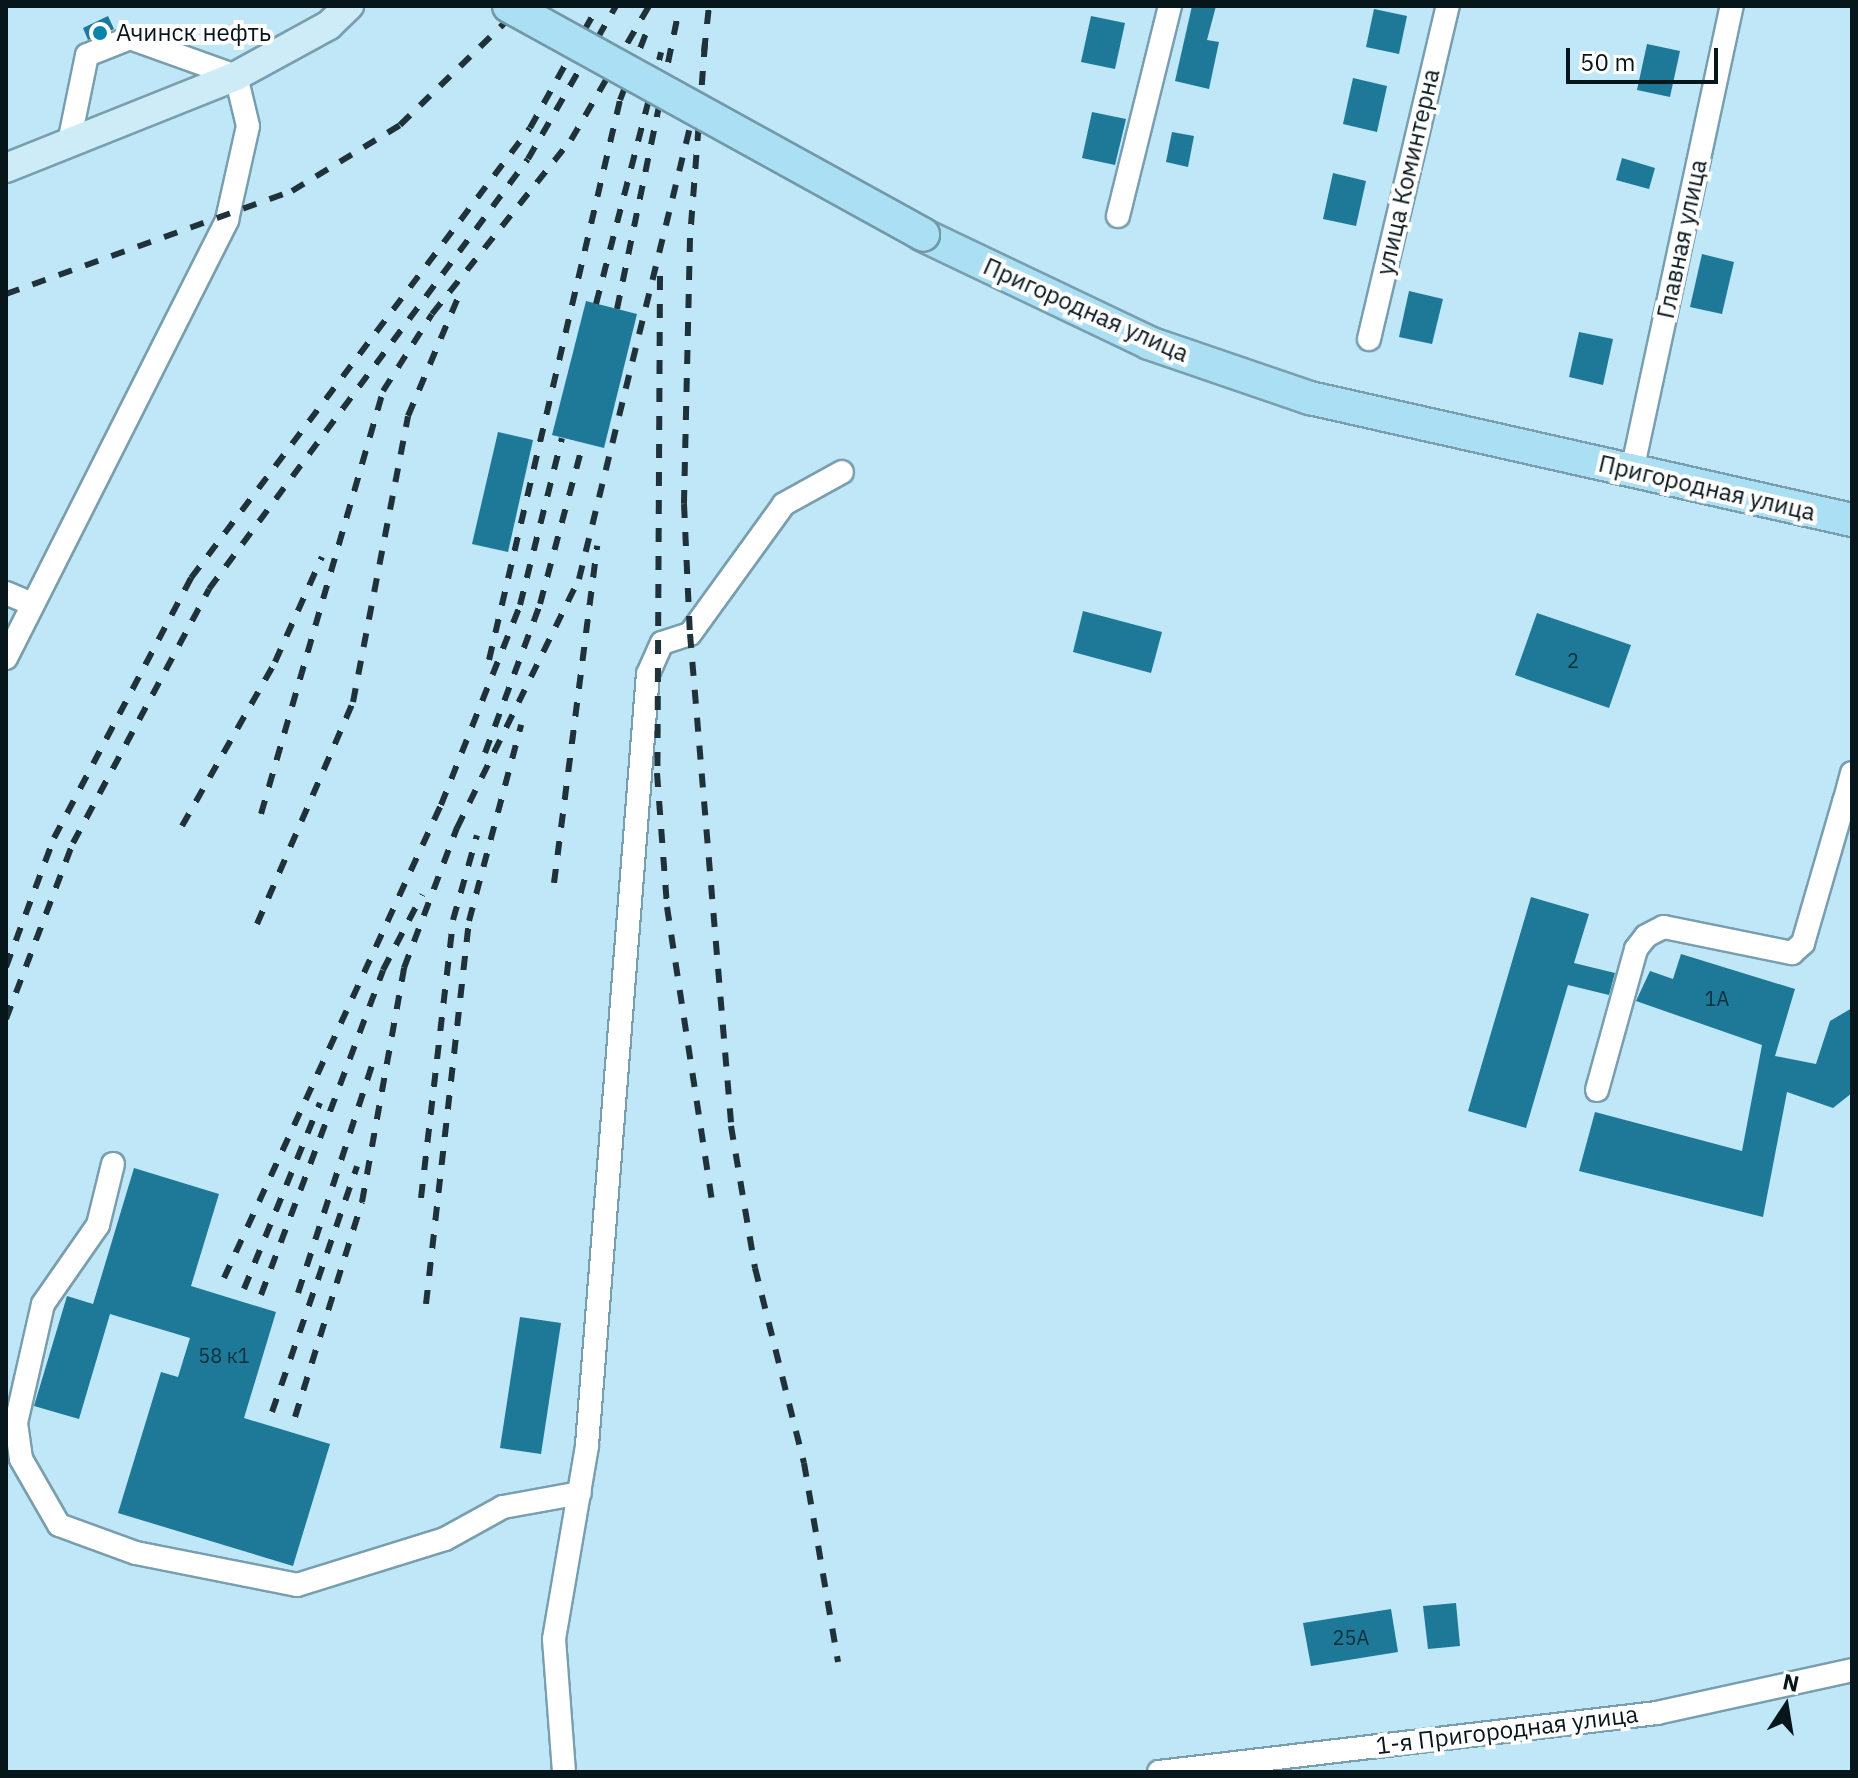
<!DOCTYPE html>
<meta charset="utf-8">
<style>
body{margin:0}
#map{position:relative;width:1858px;height:1778px;overflow:hidden;background:#bfe7f7;font-family:"IBM Plex Sans",sans-serif}
div>[style]{position:absolute}
[style*='--x']{left:calc(var(--x)*1px);top:calc(var(--y)*1px);width:calc(var(--w)*1px);rotate:calc(var(--a)*1deg)}
.building>*{inset:0;background:#1d7997}
.roads{filter:drop-shadow(2px 0 #799eae) drop-shadow(-2px 0 #799eae) drop-shadow(0 2px #799eae) drop-shadow(0 -2px #799eae)}
.minor>*{height:22px;margin:-11px;padding:0 11px;transform-origin:11px;border-radius:11px;background:#fff}
.major>*{height:28px;margin:-14px;padding:0 14px;transform-origin:14px;border-radius:14px;background:#cdecf8}
.highway>*{height:32px;margin:-16px;padding:0 16px;transform-origin:16px;border-radius:16px;background:#abdff4}
.rail>*{height:6px;margin-top:-3px;transform-origin:0;background:repeating-linear-gradient(90deg,#203239 0 14px,transparent 0 28px)}
.bridges{filter:drop-shadow(2px 0 #7299a8) drop-shadow(-2px 0 #7299a8) drop-shadow(0 2px #7299a8) drop-shadow(0 -2px #7299a8)}
.highway-bridge>*{height:32px;margin:-16px;padding:0 16px;transform-origin:16px;border-radius:16px;background:#abdff4}
.dots>*{width:22px;height:22px;translate:-50% -50%;box-sizing:border-box;border:4px solid #fff;border-radius:50%}
span{translate:-50% -50%;white-space:nowrap;text-align:center;line-height:1.15;-webkit-text-stroke:8px #fff;paint-order:stroke}
.number-label{font-size:20px;color:#0c2f3a}
.number-label span{-webkit-text-stroke-width:0}
.poi-label{font-size:24px;color:#07161b}
.left{translate:0 -50%;text-align:left}
.street-label{font-size:24px;color:#07161b}
.frame{position:absolute;inset:0;border:8px solid #07161b;pointer-events:none}
.north{position:absolute;left:1746px;top:1666px;width:80px;height:80px;-webkit-text-stroke:6px #fff;paint-order:stroke;rotate:12deg;font-size:22px;font-weight:700;line-height:32px;text-align:center;color:#07161b}
.north::after{content:'';display:block;margin:auto;width:28px;height:36px;background:#07161b;clip-path:polygon(50% 0,100% 100%,50% 72%,0 100%)}
.scale{position:absolute;left:1566px;top:48px;width:152px;height:36px;box-sizing:border-box;border:4px solid #07161b;border-top:0;padding-left:10px;font-size:24px;line-height:28px;white-space:nowrap;color:#07161b;-webkit-text-stroke:6px #fff;paint-order:stroke}
</style>
<div id="map">
<div class="building">
<i style="clip-path:polygon(1192px 6px,1216px 6px,1207px 40px,1219px 42px,1209px 89px,1175px 81px)"></i>
<i style="clip-path:polygon(1374px 9px,1407px 16px,1399px 54px,1366px 47px)"></i>
<i style="clip-path:polygon(108px 16px,114px 29px,88px 40px,83px 28px)"></i>
<i style="clip-path:polygon(1091px 16px,1125px 23px,1115px 69px,1081px 62px)"></i>
<i style="clip-path:polygon(1647px 44px,1680px 51px,1670px 97px,1637px 90px)"></i>
<i style="clip-path:polygon(1353px 78px,1387px 86px,1377px 132px,1343px 124px)"></i>
<i style="clip-path:polygon(1092px 112px,1126px 119px,1115px 165px,1082px 158px)"></i>
<i style="clip-path:polygon(1172px 132px,1194px 136px,1188px 167px,1166px 162px)"></i>
<i style="clip-path:polygon(1622px 158px,1655px 168px,1649px 189px,1616px 180px)"></i>
<i style="clip-path:polygon(1333px 173px,1366px 181px,1356px 226px,1323px 219px)"></i>
<i style="clip-path:polygon(1702px 254px,1734px 262px,1722px 314px,1690px 307px)"></i>
<i style="clip-path:polygon(1409px 291px,1443px 299px,1432px 344px,1399px 337px)"></i>
<i style="clip-path:polygon(586px 301px,637px 314px,604px 448px,552px 435px)"></i>
<i style="clip-path:polygon(1579px 332px,1613px 339px,1603px 385px,1569px 377px)"></i>
<i style="clip-path:polygon(498px 432px,533px 440px,508px 552px,472px 544px)"></i>
<i style="clip-path:polygon(1083px 611px,1162px 632px,1151px 673px,1073px 652px)"></i>
<i style="clip-path:polygon(1537px 613px,1631px 645px,1609px 708px,1515px 675px)"></i>
<i style="clip-path:polygon(1531px 897px,1589px 914px,1574px 963px,1615px 973px,1609px 995px,1568px 985px,1526px 1128px,1468px 1111px)"></i>
<i style="clip-path:polygon(1681px 954px,1795px 989px,1775px 1056px,1816px 1064px,1830px 1021px,1852px 1008px,1852px 1093px,1833px 1108px,1787px 1092px,1763px 1217px,1579px 1171px,1595px 1112px,1742px 1151px,1762px 1045px,1636px 1001px,1650px 971px,1673px 979px)"></i>
<i style="clip-path:polygon(134px 1168px,219px 1194px,191px 1286px,276px 1312px,244px 1418px,330px 1444px,293px 1566px,118px 1513px,161px 1372px,178px 1377px,190px 1338px,110px 1314px,79px 1419px,34px 1406px,67px 1296px,93px 1304px)"></i>
<i style="clip-path:polygon(520px 1317px,561px 1323px,541px 1454px,500px 1448px)"></i>
<i style="clip-path:polygon(1456px 1603px,1460px 1646px,1428px 1649px,1423px 1606px)"></i>
<i style="clip-path:polygon(1391px 1609px,1398px 1652px,1311px 1666px,1303px 1623px)"></i>
</div>
<div class="roads">
<div class="minor">
<i style="--x:1118;--y:216;--w:216;--a:-76.1"></i>
<i style="--x:1369;--y:339;--w:342;--a:-76.7"></i>
<i style="--x:1632;--y:471;--w:476;--a:-77.9"></i>
<i style="--x:6;--y:593;--w:28;--a:23"></i>
<i style="--x:6;--y:658;--w:491;--a:-63.2"></i>
<i style="--x:227;--y:220;--w:96;--a:-77.4"></i>
<i style="--x:248;--y:126;--w:51;--a:-103.5"></i>
<i style="--x:236;--y:76;--w:113;--a:-160.3"></i>
<i style="--x:130;--y:38;--w:46;--a:158.4"></i>
<i style="--x:87;--y:55;--w:90;--a:101.6"></i>
<i style="--x:1852;--y:773;--w:30;--a:105"></i>
<i style="--x:1844;--y:802;--w:8;--a:14"></i>
<i style="--x:1597;--y:1090;--w:146;--a:-74.5"></i>
<i style="--x:1636;--y:949;--w:16;--a:-52"></i>
<i style="--x:1646;--y:936;--w:20;--a:-27"></i>
<i style="--x:1664;--y:927;--w:131;--a:11.5"></i>
<i style="--x:1792;--y:953;--w:15;--a:-42"></i>
<i style="--x:1803;--y:943;--w:147;--a:-73.8"></i>
<i style="--x:113;--y:1164;--w:63;--a:103.8"></i>
<i style="--x:98;--y:1225;--w:96;--a:124.8"></i>
<i style="--x:43;--y:1304;--w:122;--a:102.8"></i>
<i style="--x:16;--y:1423;--w:36;--a:82"></i>
<i style="--x:21;--y:1459;--w:76;--a:60.1"></i>
<i style="--x:59;--y:1525;--w:82;--a:20"></i>
<i style="--x:136;--y:1553;--w:164;--a:11.2"></i>
<i style="--x:297;--y:1585;--w:155;--a:-17.3"></i>
<i style="--x:445;--y:1539;--w:66;--a:-28.9"></i>
<i style="--x:503;--y:1507;--w:78;--a:-10.3"></i>
<i style="--x:564;--y:1772;--w:133;--a:-94.3"></i>
<i style="--x:554;--y:1639;--w:197;--a:-80.3"></i>
<i style="--x:587;--y:1445;--w:773;--a:-85.48"></i>
<i style="--x:648;--y:674;--w:34;--a:-66"></i>
<i style="--x:662;--y:643;--w:29;--a:-18"></i>
<i style="--x:690;--y:634;--w:160;--a:-54.1"></i>
<i style="--x:784;--y:504;--w:66;--a:-28.9"></i>
<i style="--x:1159;--y:1772;--w:501;--a:-6.76"></i>
<i style="--x:1657;--y:1713;--w:200;--a:-12.4"></i>
</div>
<div class="major">
<i style="--x:6;--y:168;--w:248;--a:-21.8"></i>
<i style="--x:236;--y:76;--w:106;--a:-28.7"></i>
<i style="--x:329;--y:25;--w:28;--a:-44"></i>
</div>
<div class="highway">
<i style="--x:923;--y:235;--w:250;--a:25.5"></i>
<i style="--x:1149;--y:343;--w:170;--a:18.9"></i>
<i style="--x:1310;--y:398;--w:556;--a:12.69"></i>
</div>
</div>
<div class="rail">
<i style="--x:705;--y:43;--w:196;--a:94.4"></i>
<i style="--x:690;--y:238;--w:266;--a:91.3"></i>
<i style="--x:684;--y:504;--w:130;--a:87.4"></i>
<i style="--x:690;--y:634;--w:494;--a:85.2"></i>
<i style="--x:731;--y:1126;--w:144;--a:80.4"></i>
<i style="--x:755;--y:1268;--w:201;--a:75.9"></i>
<i style="--x:804;--y:1463;--w:202;--a:80.3"></i>
<i style="--x:704;--y:52;--w:46;--a:-83.8"></i>
<i style="--x:660;--y:276;--w:497;--a:90.3"></i>
<i style="--x:657;--y:773;--w:134;--a:85.7"></i>
<i style="--x:667;--y:907;--w:298;--a:81.3"></i>
<i style="--x:6;--y:294;--w:304;--a:-19.8"></i>
<i style="--x:292;--y:191;--w:127;--a:-31.4"></i>
<i style="--x:400;--y:125;--w:170;--a:-44.3"></i>
<i style="--x:596;--y:304;--w:260;--a:-75.5"></i>
<i style="--x:617;--y:309;--w:309;--a:-78.3"></i>
<i style="--x:489;--y:660;--w:575;--a:-76.83"></i>
<i style="--x:620;--y:100;--w:77;--a:-68.7"></i>
<i style="--x:485;--y:753;--w:159;--a:-69.7"></i>
<i style="--x:540;--y:604;--w:167;--a:-75"></i>
<i style="--x:261;--y:814;--w:440;--a:-73.9"></i>
<i style="--x:383;--y:391;--w:91;--a:-57.5"></i>
<i style="--x:432;--y:314;--w:223;--a:-51.4"></i>
<i style="--x:571;--y:140;--w:155;--a:-59.8"></i>
<i style="--x:182;--y:826;--w:189;--a:-60.4"></i>
<i style="--x:275;--y:662;--w:115;--a:-65.9"></i>
<i style="--x:554;--y:883;--w:340;--a:-82.7"></i>
<i style="--x:257;--y:924;--w:242;--a:-66.6"></i>
<i style="--x:353;--y:702;--w:291;--a:-79.1"></i>
<i style="--x:408;--y:416;--w:131;--a:-67.1"></i>
<i style="--x:6;--y:967;--w:138;--a:-69.6"></i>
<i style="--x:54;--y:838;--w:294;--a:-62.2"></i>
<i style="--x:191;--y:578;--w:563;--a:-53.01"></i>
<i style="--x:530;--y:128;--w:140;--a:-60.9"></i>
<i style="--x:6;--y:1019;--w:188;--a:-69.2"></i>
<i style="--x:73;--y:843;--w:288;--a:-61.8"></i>
<i style="--x:209;--y:589;--w:535;--a:-53.43"></i>
<i style="--x:528;--y:159;--w:177;--a:-60.1"></i>
<i style="--x:421;--y:1198;--w:280;--a:-83.4"></i>
<i style="--x:453;--y:920;--w:88;--a:-74.2"></i>
<i style="--x:224;--y:1278;--w:520;--a:-65.36"></i>
<i style="--x:441;--y:805;--w:215;--a:-68.4"></i>
<i style="--x:520;--y:605;--w:172;--a:-75.9"></i>
<i style="--x:244;--y:1289;--w:201;--a:-67.8"></i>
<i style="--x:298;--y:1293;--w:246;--a:-72"></i>
<i style="--x:261;--y:1295;--w:347;--a:-69.4"></i>
<i style="--x:383;--y:970;--w:85;--a:-62.5"></i>
<i style="--x:426;--y:1304;--w:385;--a:-83.6"></i>
<i style="--x:469;--y:921;--w:203;--a:-75.1"></i>
<i style="--x:272;--y:1412;--w:260;--a:-70.9"></i>
<i style="--x:295;--y:1417;--w:225;--a:-72.7"></i>
<i style="--x:362;--y:1202;--w:238;--a:-79.8"></i>
<i style="--x:404;--y:968;--w:150;--a:-69.3"></i>
<i style="--x:457;--y:828;--w:277;--a:-63.9"></i>
<i style="--x:579;--y:579;--w:466;--a:-76.2"></i>
</div>
<div class="bridges">
<div class="highway-bridge">
<i style="--x:509;--y:6;--w:473;--a:28.9"></i>
</div>
</div>
<div class="dots">
<i style="left:100px;top:33px;background:#0886a9"></i>
</div>
<div class="number-label">
<span style="left:1573px;top:660px">2</span>
<span style="left:1717px;top:998px">1А</span>
<span style="left:224px;top:1355px">58 к1</span>
<span style="left:1351px;top:1637px">25А</span>
</div>
<div class="poi-label">
<span class="left" style="left:116px;top:33px">Ачинск нефть</span>
</div>
<div class="street-label">
<span style="left:1408px;top:172px;rotate:-77deg">улица Коминтерна</span>
<span style="left:1682px;top:239px;rotate:-78deg">Главная улица</span>
<span style="left:1086px;top:310px;rotate:24deg">Пригородная улица</span>
<span style="left:1707px;top:488px;rotate:13deg">Пригородная улица</span>
<span style="left:1507px;top:1730px;rotate:-7deg">1-я Пригородная улица</span>
</div>
<div class="frame"></div>
<div class="north">N</div>
<div class="scale">50 m</div>
</div>
